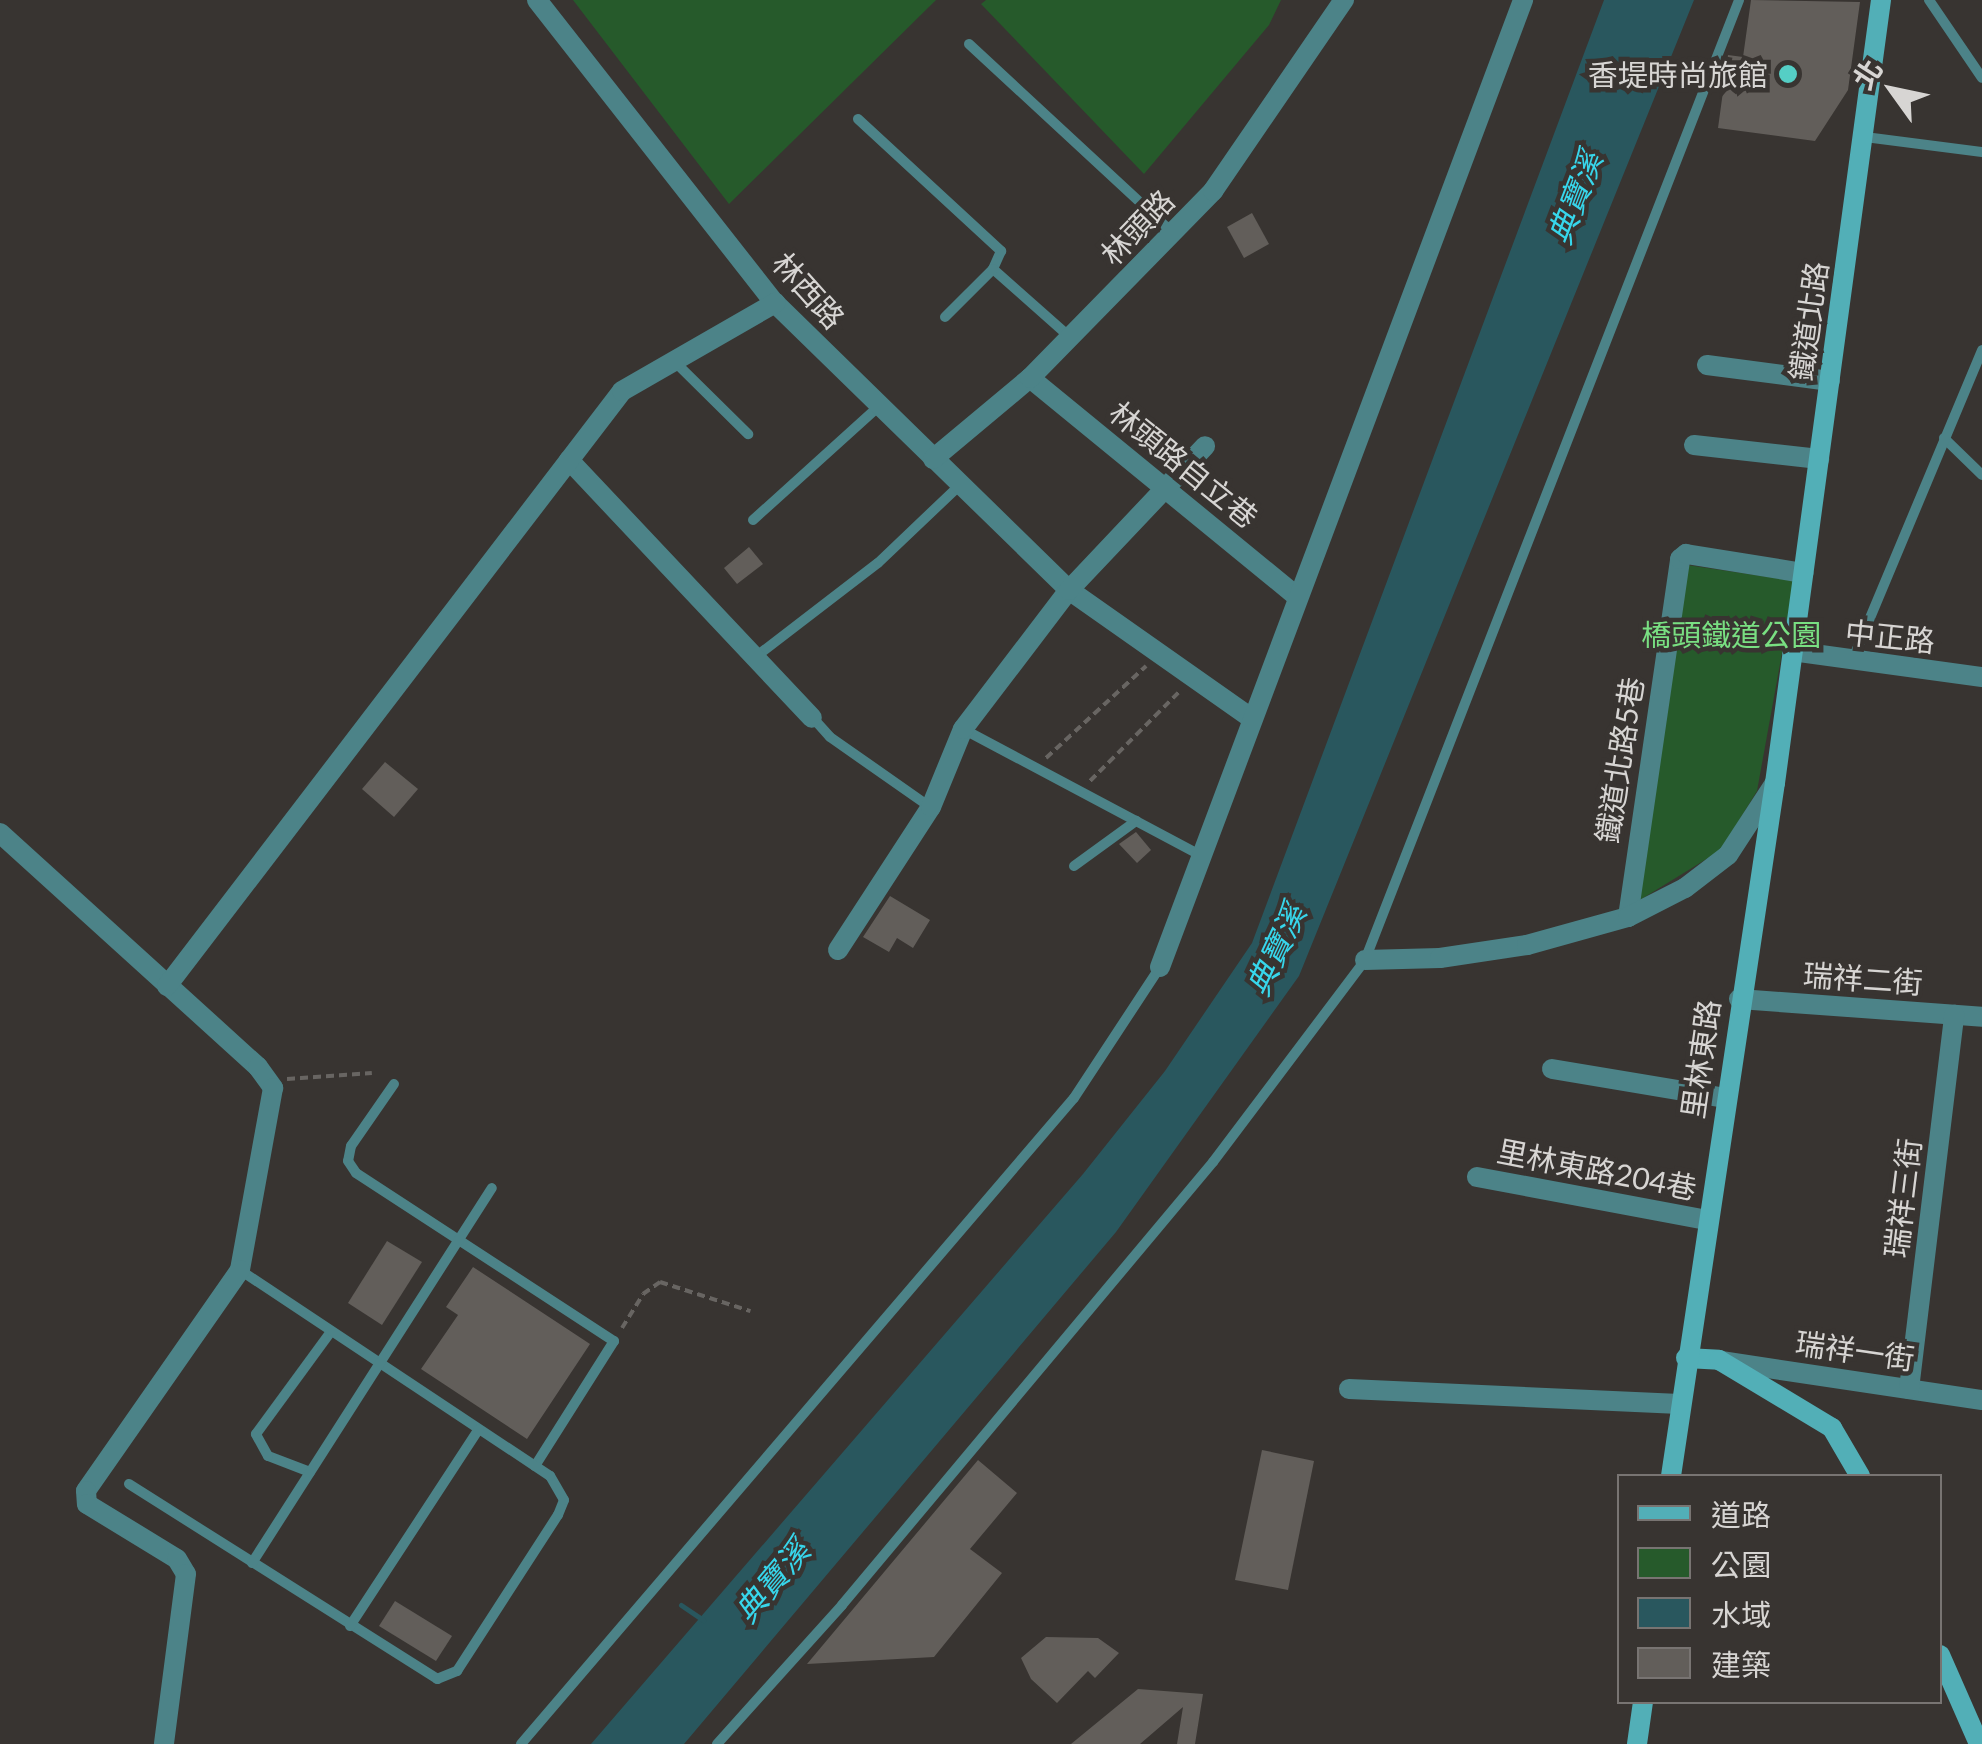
<!DOCTYPE html>
<meta charset="utf-8">
<style>
body{margin:0}
#map{position:relative;width:1982px;height:1744px;overflow:hidden;background:#383431;font-family:Lato,"Noto Sans TC",sans-serif}
div>[style]{position:absolute}
[style*='--x']{left:calc(var(--x)*1px);top:calc(var(--y)*1px);width:calc(var(--w)*1px);rotate:calc(var(--a)*1deg)}
.green>*{inset:0;background:#265a2b}
.water>*{inset:0;background:#29575e}
.stream>*{height:5px;margin:-2.5px;padding:0 2.5px;transform-origin:2.5px;border-radius:2.5px;background:#29575e}
.building>*{inset:0;background:#625e5a}
.path>*{height:4px;margin-top:-2px;transform-origin:0;background:repeating-linear-gradient(90deg,#686562 0 8px,transparent 0 13px)}
.lane>*{height:10px;margin:-5px;padding:0 5px;transform-origin:5px;border-radius:5px;background:#4c8388}
.street>*{height:20px;margin:-10px;padding:0 10px;transform-origin:10px;border-radius:10px;background:#4c8388}
.secondary>*{height:20px;margin:-10px;padding:0 10px;transform-origin:10px;border-radius:10px;background:#52afb7}
.dots>*{width:28px;height:28px;translate:-50% -50%;box-sizing:border-box;border:5px solid #383431;border-radius:50%}
span{translate:-50% -50%;white-space:nowrap;text-align:center;line-height:1.15;-webkit-text-stroke:9px #383431;paint-order:stroke}
.poi-label{font-size:30px;color:#d7d5d3}
.right{translate:-100% -50%;text-align:right}
.street-label{font-size:30px;color:#d7d5d3}
.park-label{font-size:30px;color:#79df82}
.water-label{font-size:32px;color:#37d6eb;font-style:italic}
.legend{position:absolute;left:1617px;top:1474px;width:325px;height:230px;box-sizing:border-box;background:#383431;border:2px solid #787472;margin:0;padding:12px 18px;list-style:none;font-size:30px;color:#d7d5d3}
.legend li{display:flex;align-items:center;gap:20px;height:50px}
.legend b{width:50px;border:2px solid #787472}
.north{position:absolute;left:1842px;top:40px;width:100px;height:100px;-webkit-text-stroke:8px #383431;paint-order:stroke;rotate:303deg;font-size:28px;font-weight:700;line-height:40px;text-align:center;color:#d7d5d3}
.north::after{content:'';display:block;margin:auto;width:35px;height:45px;background:#d7d5d3;clip-path:polygon(50% 0,100% 100%,50% 72%,0 100%)}
</style>
<div id="map">
<div class="green">
<i style="clip-path:polygon(573px 0,936px 0,729px 204px)"></i>
<i style="clip-path:polygon(986px 0,1281px 0,1269px 25px,1144px 174px,981px 4px)"></i>
<i style="clip-path:polygon(1687px 565px,1795px 581px,1757px 791px,1721px 850px,1635px 903px)"></i>
</div>
<div class="water">
<i style="clip-path:polygon(1604px 0,1694px 0,1299px 976px,1116px 1232px,684px 1744px,591px 1744px,1083px 1174px,1165px 1071px,1252px 943px)"></i>
</div>
<div class="stream">
<i style="--x:681;--y:1605;--w:27;--a:34"></i>
</div>
<div class="building">
<i style="clip-path:polygon(1751px 0,1860px 2px,1848px 90px,1815px 141px,1718px 128px,1728px 55px,1743px 57px)"></i>
<i style="clip-path:polygon(1252px 213px,1269px 244px,1244px 258px,1227px 227px)"></i>
<i style="clip-path:polygon(749px 547px,763px 564px,737px 584px,724px 568px)"></i>
<i style="clip-path:polygon(385px 762px,418px 789px,394px 817px,362px 789px)"></i>
<i style="clip-path:polygon(1136px 832px,1151px 850px,1137px 863px,1119px 844px)"></i>
<i style="clip-path:polygon(890px 896px,930px 920px,913px 948px,897px 938px,889px 952px,863px 937px)"></i>
<i style="clip-path:polygon(387px 1241px,422px 1262px,382px 1325px,348px 1303px)"></i>
<i style="clip-path:polygon(473px 1267px,590px 1344px,527px 1439px,421px 1369px,458px 1315px,446px 1307px)"></i>
<i style="clip-path:polygon(1262px 1450px,1314px 1461px,1288px 1590px,1235px 1580px)"></i>
<i style="clip-path:polygon(978px 1460px,1017px 1493px,970px 1549px,1002px 1573px,934px 1657px,807px 1664px)"></i>
<i style="clip-path:polygon(395px 1601px,452px 1636px,436px 1661px,379px 1626px)"></i>
<i style="clip-path:polygon(1046px 1637px,1098px 1638px,1119px 1653px,1095px 1678px,1088px 1671px,1057px 1703px,1031px 1679px,1021px 1658px)"></i>
<i style="clip-path:polygon(1138px 1689px,1203px 1694px,1195px 1744px,1177px 1744px,1183px 1707px,1140px 1744px,1071px 1744px)"></i>
</div>
<div class="path">
<i style="--x:1046;--y:758;--w:136;--a:-42.6"></i>
<i style="--x:1090;--y:781;--w:126;--a:-45"></i>
<i style="--x:287;--y:1079;--w:85;--a:-4"></i>
<i style="--x:622;--y:1328;--w:40;--a:-58"></i>
<i style="--x:643;--y:1294;--w:21;--a:-35"></i>
<i style="--x:660;--y:1282;--w:95;--a:17.9"></i>
</div>
<div class="lane">
<i style="--x:1929;--y:0;--w:94;--a:55.8"></i>
<i style="--x:969;--y:44;--w:277;--a:42.8"></i>
<i style="--x:858;--y:119;--w:195;--a:42.7"></i>
<i style="--x:1001;--y:251;--w:20;--a:114"></i>
<i style="--x:993;--y:269;--w:104;--a:41.5"></i>
<i style="--x:1865;--y:137;--w:118;--a:7.3"></i>
<i style="--x:945;--y:317;--w:68;--a:-45"></i>
<i style="--x:675;--y:362;--w:103;--a:44.6"></i>
<i style="--x:1944;--y:438;--w:53;--a:44.2"></i>
<i style="--x:753;--y:520;--w:170;--a:-42.1"></i>
<i style="--x:758;--y:655;--w:151;--a:-37.5"></i>
<i style="--x:878;--y:563;--w:113;--a:-43.6"></i>
<i style="--x:1852;--y:661;--w:337;--a:-67.3"></i>
<i style="--x:813;--y:718;--w:25;--a:48"></i>
<i style="--x:830;--y:737;--w:122;--a:35"></i>
<i style="--x:963;--y:729;--w:266;--a:28"></i>
<i style="--x:1074;--y:866;--w:77;--a:-36"></i>
<i style="--x:394;--y:1084;--w:75;--a:124.7"></i>
<i style="--x:351;--y:1146;--w:15;--a:101"></i>
<i style="--x:348;--y:1161;--w:14;--a:56"></i>
<i style="--x:356;--y:1173;--w:308;--a:33.1"></i>
<i style="--x:614;--y:1341;--w:148;--a:122.3"></i>
<i style="--x:310;--y:1472;--w:45;--a:-159.1"></i>
<i style="--x:268;--y:1456;--w:25;--a:-119"></i>
<i style="--x:256;--y:1434;--w:125;--a:-53.8"></i>
<i style="--x:129;--y:1484;--w:365;--a:32.3"></i>
<i style="--x:437;--y:1679;--w:22;--a:-22"></i>
<i style="--x:457;--y:1671;--w:186;--a:-57.1"></i>
<i style="--x:558;--y:1515;--w:16;--a:-68"></i>
<i style="--x:564;--y:1500;--w:28;--a:-120"></i>
<i style="--x:550;--y:1476;--w:372;--a:-146.4"></i>
<i style="--x:252;--y:1563;--w:445;--a:-57.4"></i>
<i style="--x:350;--y:1626;--w:235;--a:-56.8"></i>
<i style="--x:521;--y:1744;--w:850;--a:-49.44"></i>
<i style="--x:1074;--y:1098;--w:157;--a:-56.7"></i>
<i style="--x:717;--y:1744;--w:187;--a:-48"></i>
<i style="--x:842;--y:1605;--w:578;--a:-50.05"></i>
<i style="--x:1213;--y:1162;--w:253;--a:-53"></i>
<i style="--x:1365;--y:960;--w:1030;--a:-68.71"></i>
</div>
<div class="street">
<i style="--x:537;--y:0;--w:385;--a:51.9"></i>
<i style="--x:775;--y:303;--w:411;--a:44.3"></i>
<i style="--x:1069;--y:590;--w:223;--a:35.1"></i>
<i style="--x:1707;--y:365;--w:124;--a:7.4"></i>
<i style="--x:1030;--y:378;--w:346;--a:39.3"></i>
<i style="--x:1694;--y:445;--w:126;--a:6.4"></i>
<i style="--x:933;--y:459;--w:126;--a:-39.9"></i>
<i style="--x:1030;--y:378;--w:262;--a:-45.6"></i>
<i style="--x:1213;--y:191;--w:232;--a:-55.6"></i>
<i style="--x:569;--y:460;--w:354;--a:46.7"></i>
<i style="--x:1792;--y:651;--w:192;--a:7.8"></i>
<i style="--x:0;--y:833;--w:348;--a:42.2"></i>
<i style="--x:258;--y:1067;--w:26;--a:54"></i>
<i style="--x:273;--y:1088;--w:185;--a:100.3"></i>
<i style="--x:240;--y:1270;--w:269;--a:124.9"></i>
<i style="--x:86;--y:1491;--w:13;--a:86"></i>
<i style="--x:87;--y:1504;--w:105;--a:31.4"></i>
<i style="--x:177;--y:1559;--w:17;--a:59"></i>
<i style="--x:186;--y:1574;--w:171;--a:97.4"></i>
<i style="--x:1628;--y:917;--w:362;--a:-81.7"></i>
<i style="--x:1680;--y:559;--w:8;--a:-40"></i>
<i style="--x:1686;--y:554;--w:119;--a:9.2"></i>
<i style="--x:838;--y:950;--w:171;--a:-57"></i>
<i style="--x:931;--y:807;--w:84;--a:-67.7"></i>
<i style="--x:963;--y:729;--w:175;--a:-52.7"></i>
<i style="--x:1069;--y:590;--w:198;--a:-46.6"></i>
<i style="--x:1365;--y:960;--w:75;--a:-1.5"></i>
<i style="--x:1440;--y:958;--w:88;--a:-8.5"></i>
<i style="--x:1527;--y:945;--w:105;--a:-15.5"></i>
<i style="--x:1628;--y:917;--w:64;--a:-27"></i>
<i style="--x:1685;--y:888;--w:54;--a:-37.5"></i>
<i style="--x:1728;--y:855;--w:86;--a:-56.9"></i>
<i style="--x:1160;--y:967;--w:1033;--a:-69.42"></i>
<i style="--x:167;--y:986;--w:749;--a:-52.59"></i>
<i style="--x:622;--y:391;--w:177;--a:-29.9"></i>
<i style="--x:1739;--y:999;--w:244;--a:4.2"></i>
<i style="--x:1552;--y:1069;--w:175;--a:9.5"></i>
<i style="--x:1477;--y:1177;--w:233;--a:10.6"></i>
<i style="--x:1721;--y:1361;--w:264;--a:8.5"></i>
<i style="--x:1349;--y:1389;--w:331;--a:2.6"></i>
<i style="--x:1909;--y:1389;--w:377;--a:-83.1"></i>
</div>
<div class="secondary">
<i style="--x:1686;--y:1358;--w:33;--a:3"></i>
<i style="--x:1719;--y:1360;--w:132;--a:31"></i>
<i style="--x:1832;--y:1428;--w:56;--a:59.7"></i>
<i style="--x:1671;--y:1476;--w:701;--a:-81.47"></i>
<i style="--x:1775;--y:783;--w:790;--a:-82.29"></i>
<i style="--x:1940;--y:1655;--w:97;--a:66.3"></i>
<i style="--x:1637;--y:1744;--w:42;--a:-81.9"></i>
</div>
<div class="dots">
<i style="left:1788px;top:74px;background:#55cec5"></i>
</div>
<div class="poi-label">
<span class="right" style="left:1768px;top:74px">香堤時尚旅館</span>
</div>
<div class="street-label">
<span style="left:1137px;top:227px;rotate:-46deg">林頭路</span>
<span style="left:809px;top:290px;rotate:48deg">林西路</span>
<span style="left:1808px;top:321px;rotate:-82deg">鐵道北路</span>
<span style="left:1184px;top:464px;rotate:39deg">林頭路自立巷</span>
<span style="left:1890px;top:636px;rotate:6deg">中正路</span>
<span style="left:1619px;top:760px;rotate:-81deg">鐵道北路5巷</span>
<span style="left:1863px;top:978px;rotate:4deg">瑞祥二街</span>
<span style="left:1700px;top:1059px;rotate:-82deg">里林東路</span>
<span style="left:1597px;top:1169px;rotate:11deg">里林東路204巷</span>
<span style="left:1902px;top:1198px;rotate:-83deg">瑞祥三街</span>
<span style="left:1855px;top:1350px;rotate:8deg">瑞祥一街</span>
</div>
<div class="park-label">
<span style="left:1731px;top:634px">橋頭鐵道公園</span>
</div>
<div class="water-label">
<span style="left:1575px;top:198px;rotate:-69deg">典寶溪</span>
<span style="left:1276px;top:950px;rotate:-65deg">典寶溪</span>
<span style="left:772px;top:1581px;rotate:-50deg">典寶溪</span>
</div>
<ul class="legend">
<li><b style="height:12px;background:#52afb7"></b>道路</li>
<li><b style="height:28px;background:#265a2b"></b>公園</li>
<li><b style="height:28px;background:#29575e"></b>水域</li>
<li><b style="height:28px;background:#625e5a"></b>建築</li>
</ul>
<div class="north">北</div>
</div>
